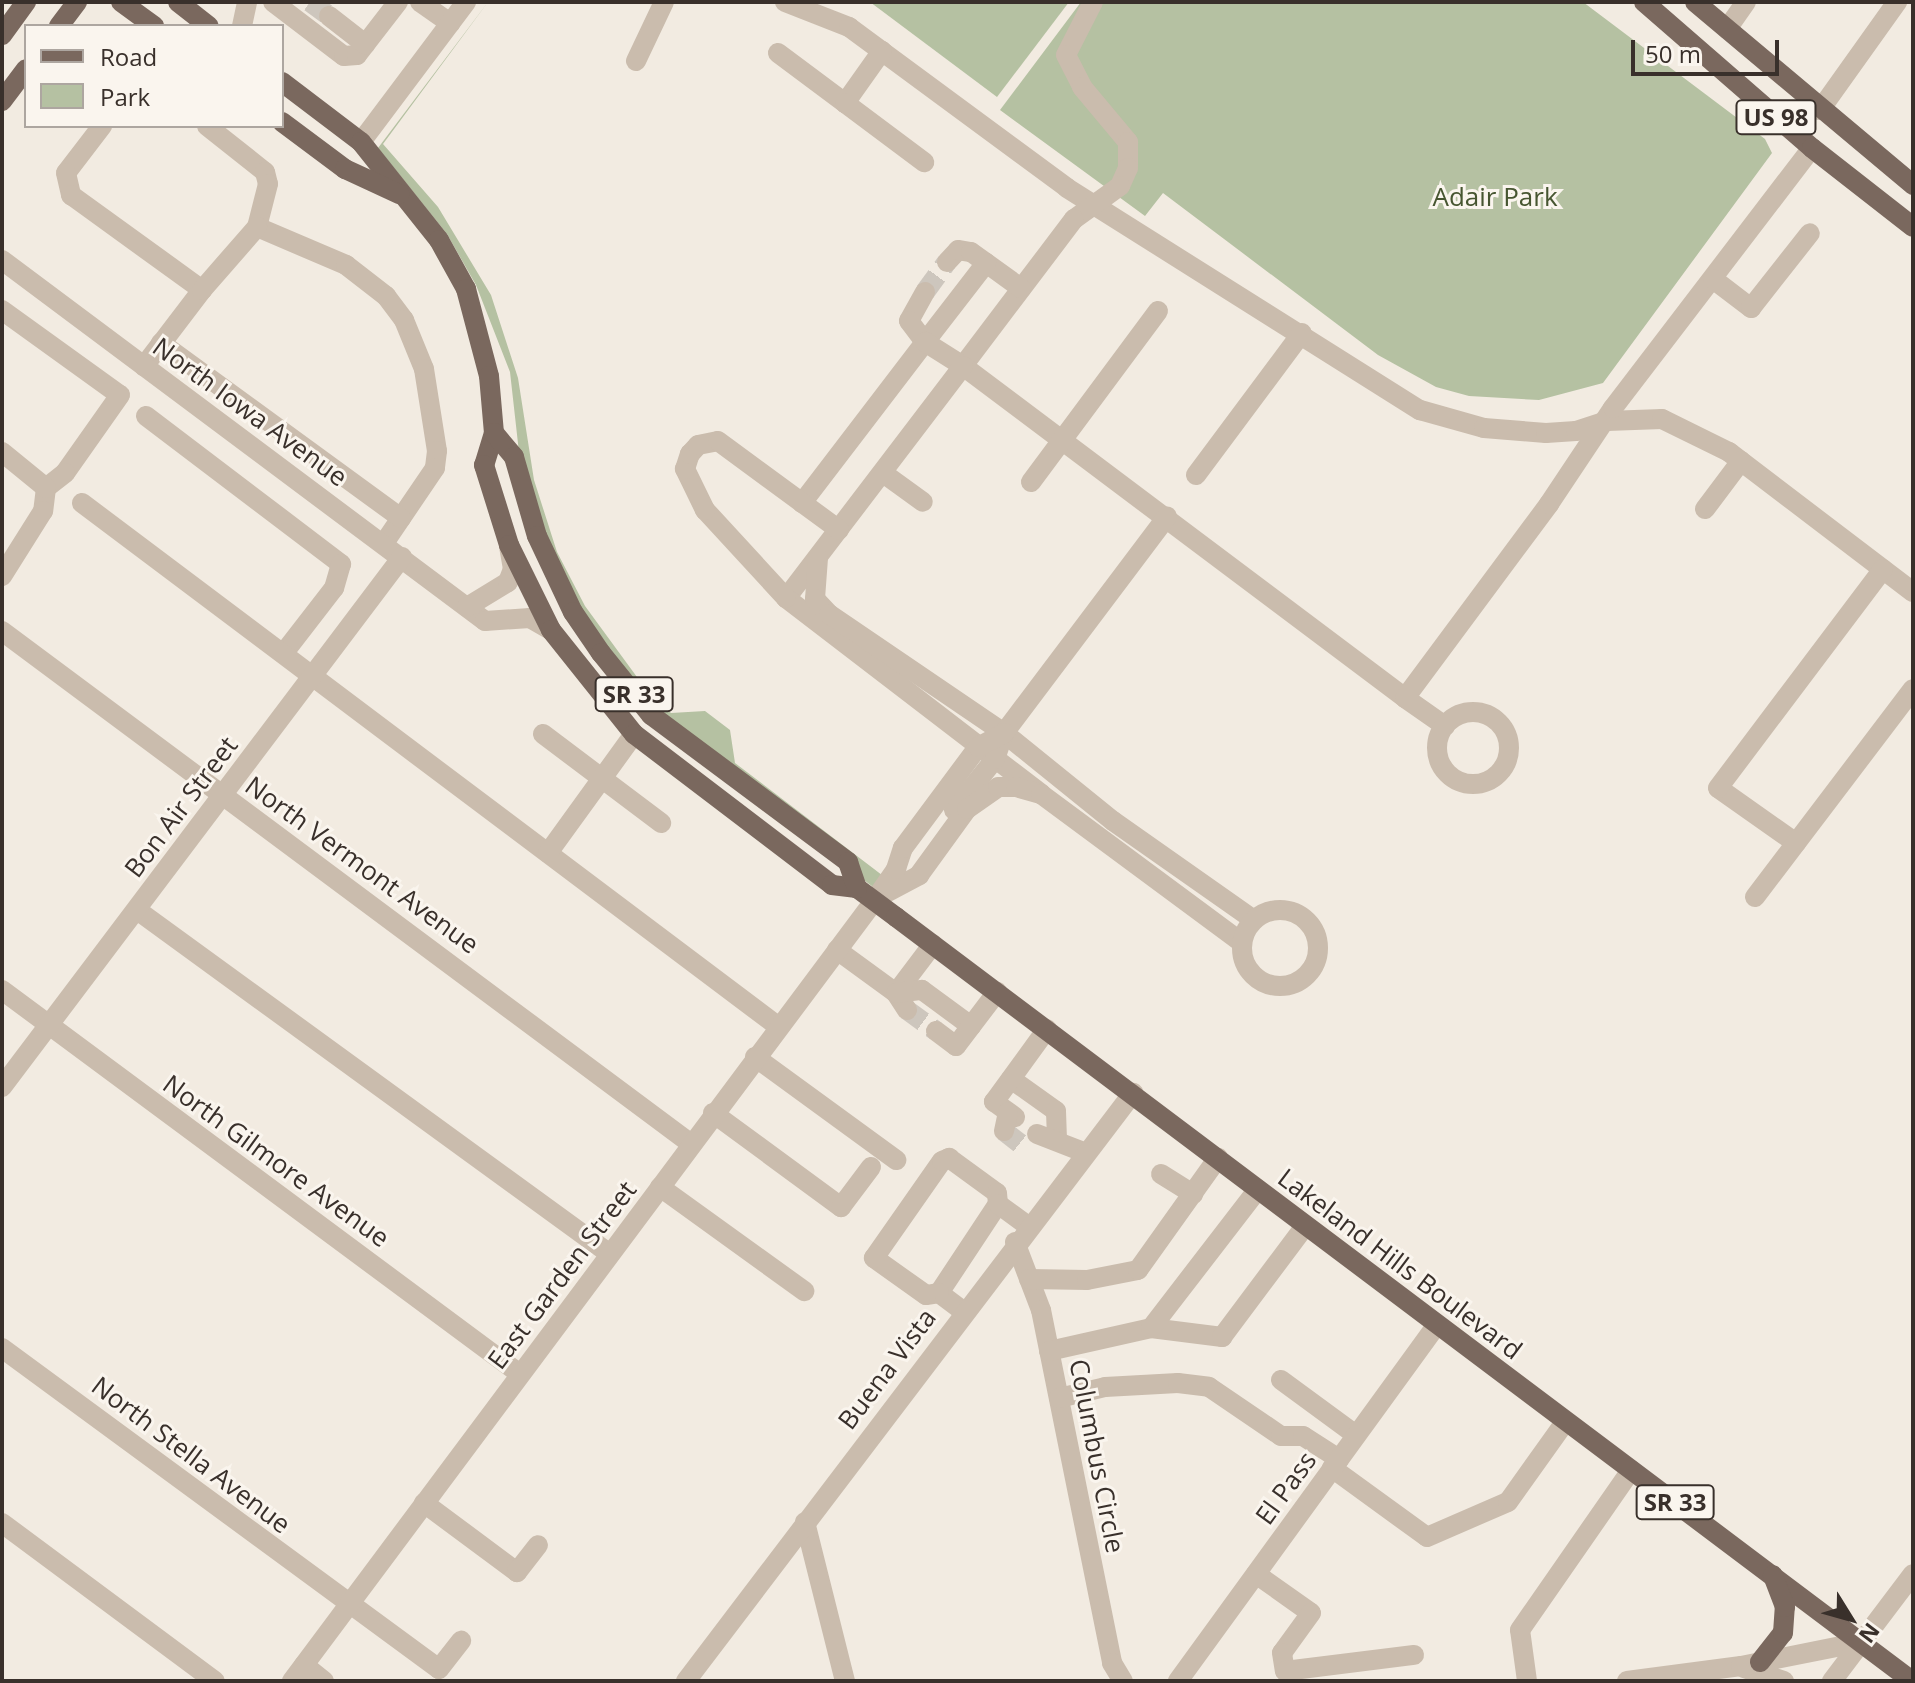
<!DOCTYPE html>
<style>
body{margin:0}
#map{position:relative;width:1915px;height:1683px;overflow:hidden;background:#f2ebe1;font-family:"Open Sans",sans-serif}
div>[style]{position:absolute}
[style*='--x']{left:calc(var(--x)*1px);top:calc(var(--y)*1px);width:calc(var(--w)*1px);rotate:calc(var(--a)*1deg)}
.green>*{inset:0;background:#b5c1a2}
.minor-tunnel>*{height:20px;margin-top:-10px;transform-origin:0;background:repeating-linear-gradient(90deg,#cdc6bd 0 20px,transparent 0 30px)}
.minor>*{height:20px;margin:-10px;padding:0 10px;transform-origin:10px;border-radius:10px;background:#cabcad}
.minor>.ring{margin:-10px;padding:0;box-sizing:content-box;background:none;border:20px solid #cabcad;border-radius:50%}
.major>*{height:20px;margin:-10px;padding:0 10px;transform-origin:10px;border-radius:10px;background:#7a685e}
span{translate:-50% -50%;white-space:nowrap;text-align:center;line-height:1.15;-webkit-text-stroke:6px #faf5ee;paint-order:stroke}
.shield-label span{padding:2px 6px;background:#faf5ee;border:2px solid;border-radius:6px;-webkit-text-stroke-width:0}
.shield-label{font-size:24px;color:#39302b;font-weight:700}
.park-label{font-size:26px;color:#475631}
.street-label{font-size:26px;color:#39302b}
.frame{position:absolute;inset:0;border:4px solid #39302b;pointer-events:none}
.legend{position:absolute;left:24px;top:24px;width:260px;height:104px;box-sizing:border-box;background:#faf5ee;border:2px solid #ada6a0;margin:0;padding:10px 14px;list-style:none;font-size:24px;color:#39302b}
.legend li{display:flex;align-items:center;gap:16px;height:40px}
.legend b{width:40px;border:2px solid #ada6a0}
.north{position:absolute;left:1811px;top:1579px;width:80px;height:80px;-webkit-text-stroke:6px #faf5ee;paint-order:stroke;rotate:127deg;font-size:22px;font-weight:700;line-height:32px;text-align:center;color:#39302b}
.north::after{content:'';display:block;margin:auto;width:28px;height:36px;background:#39302b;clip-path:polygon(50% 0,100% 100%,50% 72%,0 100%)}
.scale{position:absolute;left:1631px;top:40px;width:148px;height:36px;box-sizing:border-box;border:4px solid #39302b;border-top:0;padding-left:10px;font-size:24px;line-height:28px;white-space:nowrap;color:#39302b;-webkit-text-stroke:6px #faf5ee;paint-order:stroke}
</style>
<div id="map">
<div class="green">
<i style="clip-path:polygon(488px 2px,383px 144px,438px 207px,491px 295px,518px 378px,534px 480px,557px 552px,585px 606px,645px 688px,671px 713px,705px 711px,730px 730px,735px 763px,895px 885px,885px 896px,650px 718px,609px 669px,525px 506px,510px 372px,476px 285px,447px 234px,378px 148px)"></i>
<i style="clip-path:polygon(870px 2px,1069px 2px,997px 97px)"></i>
<i style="clip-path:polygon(1081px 2px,1583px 2px,1765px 139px,1772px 153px,1603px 383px,1539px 400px,1469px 396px,1436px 387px,1378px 355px,1163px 193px,1145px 216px,1000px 110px)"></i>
</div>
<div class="minor-tunnel">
<i style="--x:310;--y:2;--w:24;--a:36"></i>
<i style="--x:925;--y:292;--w:37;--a:-54"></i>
<i style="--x:907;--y:1010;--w:36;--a:36"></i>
<i style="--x:1004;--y:1131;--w:28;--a:38"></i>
</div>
<div class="minor">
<i style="--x:273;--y:2;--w:89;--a:37.3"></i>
<i style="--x:344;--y:56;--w:13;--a:-4"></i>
<i style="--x:357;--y:55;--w:67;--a:-52.3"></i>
<i style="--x:420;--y:2;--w:37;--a:35"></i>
<i style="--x:785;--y:2;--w:69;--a:21.3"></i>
<i style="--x:849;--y:27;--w:271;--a:36.4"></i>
<i style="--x:1067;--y:188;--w:417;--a:32.2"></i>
<i style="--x:1420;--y:410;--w:66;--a:15.7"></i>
<i style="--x:1484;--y:428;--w:62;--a:4.6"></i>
<i style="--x:1546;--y:433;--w:30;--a:-4"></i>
<i style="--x:1576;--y:431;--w:33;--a:-18"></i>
<i style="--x:1607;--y:421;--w:55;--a:-2.1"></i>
<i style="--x:1662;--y:419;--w:75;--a:26.2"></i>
<i style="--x:1729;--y:452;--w:231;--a:37.3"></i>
<i style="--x:1093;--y:2;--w:59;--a:117"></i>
<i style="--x:1066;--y:55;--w:36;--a:63"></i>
<i style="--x:1082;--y:87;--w:72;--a:50.1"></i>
<i style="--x:1128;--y:142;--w:26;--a:90"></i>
<i style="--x:1128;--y:168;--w:20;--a:114"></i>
<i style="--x:1120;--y:186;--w:57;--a:144.3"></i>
<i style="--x:1074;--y:219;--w:184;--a:127.1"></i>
<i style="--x:963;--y:366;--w:553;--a:36.91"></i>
<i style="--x:1405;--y:698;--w:242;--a:-53.4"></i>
<i style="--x:1549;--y:504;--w:115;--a:-56.3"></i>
<i style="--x:1613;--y:408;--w:327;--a:-52.6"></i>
<i style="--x:329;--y:16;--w:46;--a:37.9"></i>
<i style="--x:242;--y:26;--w:25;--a:-78"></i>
<i style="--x:1727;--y:29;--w:33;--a:-55"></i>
<i style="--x:778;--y:53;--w:84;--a:36.7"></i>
<i style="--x:845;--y:103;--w:64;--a:-54.6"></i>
<i style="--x:636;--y:61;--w:65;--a:-64.6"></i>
<i style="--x:845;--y:103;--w:99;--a:36.8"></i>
<i style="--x:1820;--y:110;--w:133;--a:-54.5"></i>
<i style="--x:102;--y:126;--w:59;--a:127.5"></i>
<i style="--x:66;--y:173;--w:23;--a:77"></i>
<i style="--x:71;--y:195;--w:162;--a:35.9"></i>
<i style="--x:202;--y:290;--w:96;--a:127.3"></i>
<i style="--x:207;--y:126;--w:74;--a:38.4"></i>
<i style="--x:265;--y:172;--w:12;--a:76"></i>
<i style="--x:268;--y:184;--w:44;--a:104.3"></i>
<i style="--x:257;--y:227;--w:97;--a:23.1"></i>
<i style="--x:346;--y:265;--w:51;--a:37.8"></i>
<i style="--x:386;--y:296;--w:30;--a:53"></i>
<i style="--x:404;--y:320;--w:53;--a:67.8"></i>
<i style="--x:424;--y:369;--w:83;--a:81"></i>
<i style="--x:437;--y:451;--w:17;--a:97"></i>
<i style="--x:435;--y:468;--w:91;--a:124.2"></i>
<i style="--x:361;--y:142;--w:175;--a:-53.1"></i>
<i style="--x:2;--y:260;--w:603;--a:36.77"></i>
<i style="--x:485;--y:621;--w:45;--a:-3.8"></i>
<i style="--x:530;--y:618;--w:24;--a:30"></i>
<i style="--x:947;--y:262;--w:16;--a:-47"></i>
<i style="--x:958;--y:250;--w:13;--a:9"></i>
<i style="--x:971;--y:252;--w:62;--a:35.8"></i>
<i style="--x:1713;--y:279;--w:48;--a:37.3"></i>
<i style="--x:1751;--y:308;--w:95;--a:-51.8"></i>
<i style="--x:202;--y:290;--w:84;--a:-48.9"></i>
<i style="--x:925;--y:292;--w:33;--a:119"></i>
<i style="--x:909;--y:321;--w:26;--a:53"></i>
<i style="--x:925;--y:342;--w:100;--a:-52.3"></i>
<i style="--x:2;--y:310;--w:145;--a:35.8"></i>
<i style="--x:120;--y:395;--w:95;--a:125.2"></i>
<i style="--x:65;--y:473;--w:24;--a:142"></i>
<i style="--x:46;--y:488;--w:23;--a:97"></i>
<i style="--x:43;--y:511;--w:77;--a:122.2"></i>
<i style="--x:161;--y:343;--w:297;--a:36.1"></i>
<i style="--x:146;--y:416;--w:245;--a:37.2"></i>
<i style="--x:341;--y:564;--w:25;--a:106"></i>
<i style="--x:334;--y:588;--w:83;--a:127.7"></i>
<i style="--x:2;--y:452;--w:57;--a:39.3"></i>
<i style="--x:883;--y:473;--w:49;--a:35.9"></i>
<i style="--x:1196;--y:475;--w:177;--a:-53.3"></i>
<i style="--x:1031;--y:482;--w:213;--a:-53.4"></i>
<i style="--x:82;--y:503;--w:872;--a:36.94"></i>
<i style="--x:802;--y:503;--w:203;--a:-52.6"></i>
<i style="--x:925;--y:342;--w:45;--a:32.3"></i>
<i style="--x:963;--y:366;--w:292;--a:127.3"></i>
<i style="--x:786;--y:598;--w:322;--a:37.5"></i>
<i style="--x:1705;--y:509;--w:60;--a:-53.1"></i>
<i style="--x:818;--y:558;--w:41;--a:94.2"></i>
<i style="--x:815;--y:599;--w:21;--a:47"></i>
<i style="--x:829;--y:614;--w:212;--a:34.2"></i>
<i style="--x:1004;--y:733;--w:140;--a:38.9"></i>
<i style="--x:1113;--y:821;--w:172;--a:35.1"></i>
<i style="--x:786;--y:598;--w:120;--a:-132.6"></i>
<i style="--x:705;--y:510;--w:46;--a:-116"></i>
<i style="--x:685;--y:469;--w:16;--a:-72"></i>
<i style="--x:690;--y:454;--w:12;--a:-48"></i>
<i style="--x:698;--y:445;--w:20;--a:-11"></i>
<i style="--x:718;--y:441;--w:150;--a:36.3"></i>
<i style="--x:467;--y:607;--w:48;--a:-31.4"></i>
<i style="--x:508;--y:582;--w:14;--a:-69"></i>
<i style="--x:513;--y:569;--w:22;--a:-100"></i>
<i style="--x:2;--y:631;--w:858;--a:36.66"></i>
<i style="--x:1405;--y:698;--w:49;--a:35"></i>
<i class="ring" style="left:1437px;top:712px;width:52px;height:52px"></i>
<i style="--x:543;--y:734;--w:148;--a:37"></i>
<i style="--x:954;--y:810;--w:65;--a:-51.2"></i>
<i style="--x:995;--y:759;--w:28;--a:-71"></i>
<i style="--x:1004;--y:733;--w:271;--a:-53"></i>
<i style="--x:1796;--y:843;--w:95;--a:-144.8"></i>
<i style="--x:1718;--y:788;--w:274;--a:-53"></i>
<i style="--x:548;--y:853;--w:147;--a:-54.1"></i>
<i style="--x:884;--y:894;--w:40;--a:-28"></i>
<i style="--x:919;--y:875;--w:82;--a:-54"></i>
<i style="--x:967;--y:809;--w:38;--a:-35"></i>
<i style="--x:998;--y:787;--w:18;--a:0"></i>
<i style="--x:1016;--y:787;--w:26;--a:16"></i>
<i style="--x:1041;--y:794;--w:250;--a:36.5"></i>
<i style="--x:1755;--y:897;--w:261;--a:-52.8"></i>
<i class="ring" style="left:1242px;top:910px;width:56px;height:56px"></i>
<i style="--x:137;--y:910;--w:585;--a:36.03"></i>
<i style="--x:837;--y:950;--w:73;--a:36.1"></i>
<i style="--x:896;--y:993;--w:61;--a:-52.9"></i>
<i style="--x:2;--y:990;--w:645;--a:36.55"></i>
<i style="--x:907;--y:1010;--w:20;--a:-123"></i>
<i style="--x:896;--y:993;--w:26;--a:-7"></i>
<i style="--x:922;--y:990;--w:61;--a:36.3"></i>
<i style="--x:936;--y:1031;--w:25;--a:37"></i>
<i style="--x:956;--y:1046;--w:68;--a:-52.8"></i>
<i style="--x:755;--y:1057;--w:175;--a:36.1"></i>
<i style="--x:1011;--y:1079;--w:55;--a:35.4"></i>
<i style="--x:1056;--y:1111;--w:30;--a:88"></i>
<i style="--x:2;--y:1087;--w:664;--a:-52.96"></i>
<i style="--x:713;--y:1113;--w:159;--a:36.3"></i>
<i style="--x:841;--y:1207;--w:50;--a:-53.1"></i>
<i style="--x:1015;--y:1117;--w:26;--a:-144"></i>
<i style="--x:994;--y:1102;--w:90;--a:-54"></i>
<i style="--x:1004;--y:1131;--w:19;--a:-78"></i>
<i style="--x:1037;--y:1134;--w:53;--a:21.2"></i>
<i style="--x:1161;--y:1174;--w:38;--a:32"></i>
<i style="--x:660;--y:1187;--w:178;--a:35.8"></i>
<i style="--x:1015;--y:1242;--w:73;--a:69.1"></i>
<i style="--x:1041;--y:1310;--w:360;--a:78.6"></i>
<i style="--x:1112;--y:1663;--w:21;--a:59"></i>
<i style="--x:1029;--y:1279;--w:58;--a:1"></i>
<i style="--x:1087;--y:1280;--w:52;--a:-11.1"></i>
<i style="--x:1138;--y:1270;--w:138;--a:-54.5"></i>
<i style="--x:939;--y:1293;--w:107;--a:-56.5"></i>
<i style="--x:963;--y:1311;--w:30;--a:-143"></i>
<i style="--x:939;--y:1293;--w:13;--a:171"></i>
<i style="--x:926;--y:1295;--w:64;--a:-144.6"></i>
<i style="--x:874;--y:1258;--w:118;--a:-55"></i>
<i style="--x:942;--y:1161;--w:8;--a:-23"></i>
<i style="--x:949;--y:1158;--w:59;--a:36.1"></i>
<i style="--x:997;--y:1193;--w:11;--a:85"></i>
<i style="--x:998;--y:1204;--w:37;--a:36"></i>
<i style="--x:1151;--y:1328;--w:72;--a:7.2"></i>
<i style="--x:1222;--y:1337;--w:139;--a:-53.2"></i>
<i style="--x:2;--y:1348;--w:542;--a:36.3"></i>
<i style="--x:439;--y:1669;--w:36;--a:-52"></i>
<i style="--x:1049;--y:1351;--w:105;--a:-12.7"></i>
<i style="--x:1151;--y:1328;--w:175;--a:-52.4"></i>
<i style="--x:1281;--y:1380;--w:93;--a:36.3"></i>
<i style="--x:1059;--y:1398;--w:47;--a:-13.4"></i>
<i style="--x:1105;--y:1387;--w:73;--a:-3.1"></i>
<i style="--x:1178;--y:1383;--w:31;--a:7"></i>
<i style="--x:1209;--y:1387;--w:87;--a:34.2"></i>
<i style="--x:1281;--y:1436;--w:22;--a:0"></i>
<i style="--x:1303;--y:1436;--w:43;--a:32.6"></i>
<i style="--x:1332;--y:1468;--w:117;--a:36"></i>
<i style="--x:1427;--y:1537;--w:88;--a:-23.4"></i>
<i style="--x:1508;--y:1502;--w:98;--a:-54.5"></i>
<i style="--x:424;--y:1503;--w:116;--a:36.6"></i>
<i style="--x:517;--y:1572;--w:34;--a:-52"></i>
<i style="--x:805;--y:1522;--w:164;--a:75.9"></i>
<i style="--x:2;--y:1523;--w:265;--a:36.6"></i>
<i style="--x:1256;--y:1574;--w:67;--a:35.3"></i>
<i style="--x:1311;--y:1613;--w:49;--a:125.9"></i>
<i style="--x:1282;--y:1653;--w:18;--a:81"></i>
<i style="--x:1285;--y:1671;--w:130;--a:-7.1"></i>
<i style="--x:304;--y:1665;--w:26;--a:39"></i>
<i style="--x:1744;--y:1668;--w:42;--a:18"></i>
<i style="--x:292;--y:1681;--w:973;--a:-53.27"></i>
<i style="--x:874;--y:901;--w:39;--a:-55"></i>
<i style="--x:896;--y:869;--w:22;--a:-72"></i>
<i style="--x:903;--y:848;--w:126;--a:-53.4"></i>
<i style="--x:978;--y:747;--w:30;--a:-28"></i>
<i style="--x:686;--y:1681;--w:739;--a:-52.76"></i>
<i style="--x:1178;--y:1681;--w:439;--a:-54"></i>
<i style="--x:1527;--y:1681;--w:51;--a:-97.8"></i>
<i style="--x:1520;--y:1630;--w:195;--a:-55.2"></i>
<i style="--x:1627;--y:1681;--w:115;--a:-7.5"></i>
<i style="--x:1741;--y:1666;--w:122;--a:-11.3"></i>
<i style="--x:1832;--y:1681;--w:134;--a:-52.9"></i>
</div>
<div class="major">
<i style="--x:121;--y:2;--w:41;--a:36"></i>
<i style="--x:178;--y:2;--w:39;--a:38"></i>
<i style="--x:1644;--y:2;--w:223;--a:41"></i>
<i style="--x:1812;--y:148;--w:128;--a:38"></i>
<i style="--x:1695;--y:2;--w:285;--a:40"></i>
<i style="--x:59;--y:26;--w:30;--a:-53"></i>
<i style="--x:2;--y:35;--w:41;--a:-54"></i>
<i style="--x:282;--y:82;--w:99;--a:37.2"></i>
<i style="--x:361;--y:142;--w:125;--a:51.5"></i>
<i style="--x:439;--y:240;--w:56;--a:61.1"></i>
<i style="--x:466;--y:289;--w:90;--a:75.2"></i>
<i style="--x:489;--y:376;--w:57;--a:85"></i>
<i style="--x:494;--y:433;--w:34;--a:107"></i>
<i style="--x:484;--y:465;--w:84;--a:72.6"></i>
<i style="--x:509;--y:545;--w:95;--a:63.7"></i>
<i style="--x:551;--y:630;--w:133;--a:51.4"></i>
<i style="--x:634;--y:734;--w:249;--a:37.3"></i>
<i style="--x:832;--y:885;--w:25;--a:7"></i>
<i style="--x:857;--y:888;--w:49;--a:36.6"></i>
<i style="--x:896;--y:917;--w:1271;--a:36.94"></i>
<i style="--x:2;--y:101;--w:40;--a:-53"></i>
<i style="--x:282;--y:122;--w:79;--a:36.7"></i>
<i style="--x:345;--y:169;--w:60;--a:24.8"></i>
<i style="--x:494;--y:433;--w:31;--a:50"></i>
<i style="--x:514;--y:457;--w:82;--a:73.8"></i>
<i style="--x:537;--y:536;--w:84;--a:64.7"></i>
<i style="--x:573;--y:612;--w:50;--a:55.7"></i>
<i style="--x:601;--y:653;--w:80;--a:51.1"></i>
<i style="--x:651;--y:715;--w:246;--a:36.7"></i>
<i style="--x:848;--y:862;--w:28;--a:71"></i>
<i style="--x:1760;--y:1662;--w:37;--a:-52"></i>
<i style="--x:1783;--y:1633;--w:26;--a:-86"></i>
<i style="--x:1785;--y:1607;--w:34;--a:-111"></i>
</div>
<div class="shield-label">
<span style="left:1776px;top:117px">US 98</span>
<span style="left:634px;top:694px">SR 33</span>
<span style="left:1675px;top:1502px">SR 33</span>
</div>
<div class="park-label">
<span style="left:1495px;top:197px">Adair Park</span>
</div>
<div class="street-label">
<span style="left:250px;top:412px;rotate:36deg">North Iowa Avenue</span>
<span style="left:181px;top:807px;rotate:-53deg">Bon Air Street</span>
<span style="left:362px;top:865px;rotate:36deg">North Vermont Avenue</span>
<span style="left:276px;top:1161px;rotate:36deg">North Gilmore Avenue</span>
<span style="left:1400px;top:1264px;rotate:37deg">Lakeland Hills Boulevard</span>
<span style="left:562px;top:1275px;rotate:-53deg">East Garden Street</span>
<span style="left:887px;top:1369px;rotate:-53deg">Buena Vista</span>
<span style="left:191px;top:1455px;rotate:37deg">North Stella Avenue</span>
<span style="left:1097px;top:1456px;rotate:79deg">Columbus Circle</span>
<span style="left:1286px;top:1488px;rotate:-54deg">El Pass</span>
</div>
<div class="frame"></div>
<ul class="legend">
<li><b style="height:10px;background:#7a685e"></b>Road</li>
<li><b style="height:22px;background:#b5c1a2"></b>Park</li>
</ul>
<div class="north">N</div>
<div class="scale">50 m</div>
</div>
